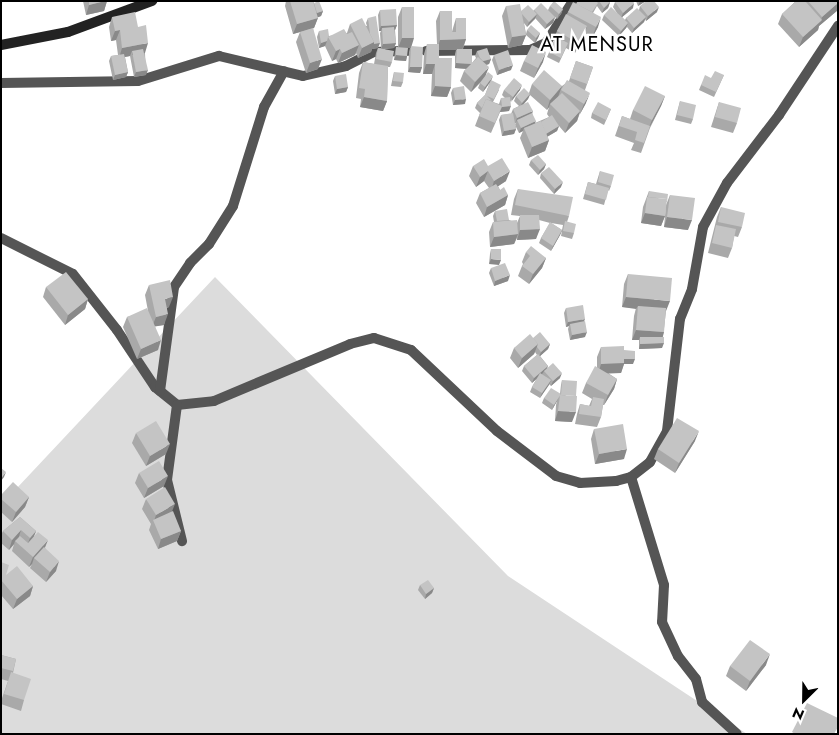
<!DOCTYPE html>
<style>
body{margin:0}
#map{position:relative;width:839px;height:735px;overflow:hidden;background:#fff;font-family:Jost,sans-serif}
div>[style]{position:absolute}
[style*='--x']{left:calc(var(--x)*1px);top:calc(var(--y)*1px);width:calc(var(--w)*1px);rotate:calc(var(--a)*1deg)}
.green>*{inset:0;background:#dcdcdc}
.street>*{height:10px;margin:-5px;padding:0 5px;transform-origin:5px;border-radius:5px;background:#555}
.secondary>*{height:10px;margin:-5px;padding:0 5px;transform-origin:5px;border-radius:5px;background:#222}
.wall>*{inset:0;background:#a9a9a9}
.shaded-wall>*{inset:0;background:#898989}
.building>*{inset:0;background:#c4c4c4}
span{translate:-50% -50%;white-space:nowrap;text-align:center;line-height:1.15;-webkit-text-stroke:4.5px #fff;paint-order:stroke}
.quarter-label{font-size:20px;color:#000;letter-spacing:1px}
.frame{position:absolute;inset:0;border:2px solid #000;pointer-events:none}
.north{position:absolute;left:779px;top:675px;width:50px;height:50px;-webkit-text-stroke:4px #fff;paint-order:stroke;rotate:203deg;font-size:14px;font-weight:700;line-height:20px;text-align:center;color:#000}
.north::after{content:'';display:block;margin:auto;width:18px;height:22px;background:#000;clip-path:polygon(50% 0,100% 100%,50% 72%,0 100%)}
</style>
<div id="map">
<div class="green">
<i style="clip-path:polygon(215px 277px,508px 576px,747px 734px,1px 734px,1px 505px)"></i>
</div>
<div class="street">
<i style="--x:426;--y:51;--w:104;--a:-0.6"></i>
<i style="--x:530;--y:50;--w:17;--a:-24"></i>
<i style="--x:546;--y:43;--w:50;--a:-57.3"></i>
<i style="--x:1;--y:83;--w:137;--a:-0.8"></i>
<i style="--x:138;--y:81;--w:85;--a:-17.2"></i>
<i style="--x:219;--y:56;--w:86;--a:13.4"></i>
<i style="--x:303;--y:76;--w:44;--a:-13.1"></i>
<i style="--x:346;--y:66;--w:31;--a:-27"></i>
<i style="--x:374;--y:52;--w:35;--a:-2"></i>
<i style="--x:1;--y:238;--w:80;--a:26.6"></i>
<i style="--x:73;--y:274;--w:71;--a:51.8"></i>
<i style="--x:117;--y:330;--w:69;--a:56.3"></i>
<i style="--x:155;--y:387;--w:28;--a:39"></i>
<i style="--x:177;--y:405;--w:37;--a:-6"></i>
<i style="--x:214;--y:401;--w:147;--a:-22.7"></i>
<i style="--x:350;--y:344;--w:25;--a:-14"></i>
<i style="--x:374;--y:338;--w:39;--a:18"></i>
<i style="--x:411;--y:350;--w:118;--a:43.3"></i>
<i style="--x:497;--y:431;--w:74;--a:37.3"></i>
<i style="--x:556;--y:476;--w:25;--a:16"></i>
<i style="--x:580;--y:483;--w:36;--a:-3"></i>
<i style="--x:616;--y:481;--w:16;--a:-15"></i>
<i style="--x:631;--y:477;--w:24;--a:-38"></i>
<i style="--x:650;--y:462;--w:35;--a:-61"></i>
<i style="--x:667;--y:431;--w:113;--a:-83.4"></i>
<i style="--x:680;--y:319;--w:32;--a:-68"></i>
<i style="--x:692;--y:289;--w:63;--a:-79.9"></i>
<i style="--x:703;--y:227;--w:50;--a:-61.4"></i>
<i style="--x:727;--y:183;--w:86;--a:-52.6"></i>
<i style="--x:779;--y:115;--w:107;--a:-56.5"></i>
<i style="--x:160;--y:391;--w:105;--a:-82.3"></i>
<i style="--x:174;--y:287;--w:29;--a:-56"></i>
<i style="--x:190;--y:263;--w:27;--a:-45"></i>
<i style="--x:209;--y:244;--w:45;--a:-57.7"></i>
<i style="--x:233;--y:206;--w:104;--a:-72.6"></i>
<i style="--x:264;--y:107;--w:41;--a:-60.9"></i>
<i style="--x:177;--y:405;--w:76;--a:97.6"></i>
<i style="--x:167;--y:480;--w:63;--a:76.2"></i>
<i style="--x:631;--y:477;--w:113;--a:73"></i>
<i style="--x:664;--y:585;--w:37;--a:93"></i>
<i style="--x:662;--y:622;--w:38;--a:65"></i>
<i style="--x:678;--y:656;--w:29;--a:52"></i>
<i style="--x:696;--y:679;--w:24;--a:75"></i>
<i style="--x:702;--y:702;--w:47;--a:42.4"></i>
</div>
<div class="secondary">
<i style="--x:1;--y:45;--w:68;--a:-11"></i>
<i style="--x:68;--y:32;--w:90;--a:-20.3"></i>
</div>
<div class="wall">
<i style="clip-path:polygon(83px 1px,107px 1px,104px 11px,86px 15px)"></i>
<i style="clip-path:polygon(286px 1px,313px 1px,314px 3px,323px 11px,321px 16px,318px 17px,314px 28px,313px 28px,318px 69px,306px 73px,296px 42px,300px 32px,293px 34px,285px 6px)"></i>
<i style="clip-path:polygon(597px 1px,609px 1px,610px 2px,608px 8px,602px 13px,597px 6px,593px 13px,598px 27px,592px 38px,585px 33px,575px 53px,566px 48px,559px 63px,547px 57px,554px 41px,553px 41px,557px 31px,568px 12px,576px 4px)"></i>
<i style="clip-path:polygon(636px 1px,646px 1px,638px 6px)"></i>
<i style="clip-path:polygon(796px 1px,838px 1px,838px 10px,819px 26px,818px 30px,799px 47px,778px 24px,782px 14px)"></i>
<i style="clip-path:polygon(615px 2px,633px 8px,622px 17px,625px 20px,626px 18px,639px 10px,640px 6px,657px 12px,646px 21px,645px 19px,644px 22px,632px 33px,627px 27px,619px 36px,602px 20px,604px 15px,617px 13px,613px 7px)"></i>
<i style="clip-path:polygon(506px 6px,521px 11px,533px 11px,534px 10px,548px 10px,550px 6px,563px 9px,561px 14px,557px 19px,554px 16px,555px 17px,553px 23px,545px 29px,535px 18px,527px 27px,524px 23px,526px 34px,527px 30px,540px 33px,538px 38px,535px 43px,526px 35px,522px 45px,508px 48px,502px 16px)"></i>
<i style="clip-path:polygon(402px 7px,411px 46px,422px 67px,420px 73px,408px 72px,409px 52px,410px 48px,407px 48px,407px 56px,406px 61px,394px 60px,395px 52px,396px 47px,398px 47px,398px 17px)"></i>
<i style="clip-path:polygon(380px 10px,397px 25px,395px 30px,396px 43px,394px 48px,385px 49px,392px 62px,390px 67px,388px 67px,387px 101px,383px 111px,360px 107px,361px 99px,356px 98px,359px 73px,363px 62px,374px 64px,376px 53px,378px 48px,372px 49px,371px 52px,358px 58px,356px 53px,355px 55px,338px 63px,336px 59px,332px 61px,325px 46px,319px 48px,317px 37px,319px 31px,329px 36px,347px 33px,350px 24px,367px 26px,366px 23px,368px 18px,378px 48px,381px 48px,380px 33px,381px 31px,379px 31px,378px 15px)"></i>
<i style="clip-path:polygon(440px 11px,452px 32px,453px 28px,456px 18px,466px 39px,463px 49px,472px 63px,476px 58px,475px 56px,477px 51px,491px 59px,489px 64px,486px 65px,486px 76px,491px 81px,499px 90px,493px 102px,499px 104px,501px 98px,505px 98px,502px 95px,504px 90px,520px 90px,510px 102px,509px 111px,500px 112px,491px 133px,475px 126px,480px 113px,475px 108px,477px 103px,485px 95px,490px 82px,483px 92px,478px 88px,480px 83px,471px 92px,460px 81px,464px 71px,466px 69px,455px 68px,455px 54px,456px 50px,439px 50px,439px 58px,451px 87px,447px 97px,431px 96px,432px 74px,423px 74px,424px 54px,427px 44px,437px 44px,436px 21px)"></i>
<i style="clip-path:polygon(112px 17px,138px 27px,145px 53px,146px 75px,134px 77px,130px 56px,125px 57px,128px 72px,126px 77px,113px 80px,109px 61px,111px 56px,118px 55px,116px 40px,111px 41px,109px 27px)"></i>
<i style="clip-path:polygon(494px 55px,511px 70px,497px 75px,492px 60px)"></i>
<i style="clip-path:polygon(524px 61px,543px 62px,534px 78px,520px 71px)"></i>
<i style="clip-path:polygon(evenodd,576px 61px,593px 67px,585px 90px,586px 103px,580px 114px,580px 113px,577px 121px,565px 133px,559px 126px,557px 131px,547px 137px,549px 140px,545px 151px,528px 158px,520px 138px,523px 131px,519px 133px,515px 125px,516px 123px,515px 124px,515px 122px,516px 129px,514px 134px,502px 136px,499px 120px,501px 115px,511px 114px,513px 109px,519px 106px,514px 101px,516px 96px,529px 93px,532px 84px,562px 86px,569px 81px,576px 61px,530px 95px,547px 110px,549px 107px,547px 114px,549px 117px,535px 123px,532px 113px,524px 104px,528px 99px,530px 95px)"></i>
<i style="clip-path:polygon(394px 72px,403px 82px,401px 87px,391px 86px)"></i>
<i style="clip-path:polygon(724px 75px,714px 97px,699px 90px,701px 85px,711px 78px)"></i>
<i style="clip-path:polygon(335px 76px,348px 87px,346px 92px,335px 94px,333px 81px)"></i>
<i style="clip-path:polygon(453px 88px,465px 104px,453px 105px,451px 93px)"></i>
<i style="clip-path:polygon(665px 96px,661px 106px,650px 128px,641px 153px,631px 150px,634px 143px,615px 136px,622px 116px,630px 119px,633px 110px)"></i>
<i style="clip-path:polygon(680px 101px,693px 119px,691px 124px,675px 120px)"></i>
<i style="clip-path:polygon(719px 102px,737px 123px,733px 133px,711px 127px)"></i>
<i style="clip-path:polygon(611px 109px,604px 125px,591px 118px,592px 113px)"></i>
<i style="clip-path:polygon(531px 160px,546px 164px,544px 169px,538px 175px,529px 165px)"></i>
<i style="clip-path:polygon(473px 166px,488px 166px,506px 181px,498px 186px,500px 190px,508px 195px,505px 205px,484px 217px,476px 203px,480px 193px,489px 188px,484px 181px,476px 187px,469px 176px)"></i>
<i style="clip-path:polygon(600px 171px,611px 186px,609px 191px,608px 190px,604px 205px,583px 199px,588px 182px,596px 184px)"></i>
<i style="clip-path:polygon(541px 173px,561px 187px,554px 194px,540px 178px)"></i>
<i style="clip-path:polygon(evenodd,518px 189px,569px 216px,567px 222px,574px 233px,572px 239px,561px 236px,562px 231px,560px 235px,551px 251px,539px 243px,541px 238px,550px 223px,539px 220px,536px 239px,517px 240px,517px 238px,514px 244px,490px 247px,489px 232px,493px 222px,494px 222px,493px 216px,495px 211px,509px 220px,517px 223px,520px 216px,511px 215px,514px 199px,518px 189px,551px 223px,563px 225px,562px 230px,551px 223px)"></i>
<i style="clip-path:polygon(649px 191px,666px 205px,665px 216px,661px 226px,641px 223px,643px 207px)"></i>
<i style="clip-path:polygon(670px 195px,688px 230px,664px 227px,666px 205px)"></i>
<i style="clip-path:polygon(721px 207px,742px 227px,738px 237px,734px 236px,732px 248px,728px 258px,708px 253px,717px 217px)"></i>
<i style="clip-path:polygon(491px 249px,501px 249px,489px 264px,490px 254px)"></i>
<i style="clip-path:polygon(526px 252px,546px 258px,542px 268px,529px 284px,518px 276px,522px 266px,523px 264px,522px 262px)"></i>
<i style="clip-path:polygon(491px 268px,508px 281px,494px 286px,489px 273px)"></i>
<i style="clip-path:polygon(628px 274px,666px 311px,663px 337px,662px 348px,639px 349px,639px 340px,632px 340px,634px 316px,636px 308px,622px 307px,624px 284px)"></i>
<i style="clip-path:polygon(149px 285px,169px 307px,167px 308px,164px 325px,155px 326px,158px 350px,137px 359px,123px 327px,127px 317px,148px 311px,145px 295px)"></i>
<i style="clip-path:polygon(46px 287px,88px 299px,85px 309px,65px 325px,43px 297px)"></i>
<i style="clip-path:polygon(566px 308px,584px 321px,585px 337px,570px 340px,568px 329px,569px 326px,566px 327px,564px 313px)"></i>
<i style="clip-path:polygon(533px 338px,550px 344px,548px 349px,540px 356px,548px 366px,547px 368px,560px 378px,551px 386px,549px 384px,540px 398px,530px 392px,532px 387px,537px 378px,532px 383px,522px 371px,524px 366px,537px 355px,535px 352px,534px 354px,518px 368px,510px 358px,514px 348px)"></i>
<i style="clip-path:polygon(601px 347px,624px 351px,633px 364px,624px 364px,621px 373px,608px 373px,617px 379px,614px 389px,604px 405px,603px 405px,601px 417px,597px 427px,575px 424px,577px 414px,580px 404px,589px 406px,592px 399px,582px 393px,586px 383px,597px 368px,597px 357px)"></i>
<i style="clip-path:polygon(562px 380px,572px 422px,555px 421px,556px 405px,557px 401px,552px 410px,542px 403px,544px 398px,560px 394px,561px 385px)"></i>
<i style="clip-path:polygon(594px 429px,624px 459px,595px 464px,591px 439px)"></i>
<i style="clip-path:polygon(136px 433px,166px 454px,146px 466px,132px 443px)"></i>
<i style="clip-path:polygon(695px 441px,675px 473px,654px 459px,658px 449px)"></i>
<i style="clip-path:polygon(139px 473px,164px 486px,144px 498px,135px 483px)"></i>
<i style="clip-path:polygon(1px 495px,29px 497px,25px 507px,12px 522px,1px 512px)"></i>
<i style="clip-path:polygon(146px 499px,181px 531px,177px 541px,158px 549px,149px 530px,151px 524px,142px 509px)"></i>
<i style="clip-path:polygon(20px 517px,36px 531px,34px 536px,45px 548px,56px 571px,46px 582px,30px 568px,32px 564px,29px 567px,12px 551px,14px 544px,9px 550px,1px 543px,1px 535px,3px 531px)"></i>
<i style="clip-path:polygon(1px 562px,6px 575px,33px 586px,30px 596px,13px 609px,1px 595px)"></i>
<i style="clip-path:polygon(420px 585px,434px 588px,432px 593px,425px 599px,418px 590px)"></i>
<i style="clip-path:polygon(1px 655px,16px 659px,13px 673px,24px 700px,21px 711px,1px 704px,1px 701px,8px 681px,1px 679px)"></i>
<i style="clip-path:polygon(766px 665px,746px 691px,726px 676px,730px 666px)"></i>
</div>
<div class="shaded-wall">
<i style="clip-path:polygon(105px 1px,107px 1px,104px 11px,86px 15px,89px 5px)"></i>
<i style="clip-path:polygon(640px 1px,646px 1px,638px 6px)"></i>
<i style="clip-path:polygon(610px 2px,608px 8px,602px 13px,604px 8px)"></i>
<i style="clip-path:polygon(634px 3px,633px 8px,621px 18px,623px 13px)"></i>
<i style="clip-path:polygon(838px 3px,838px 10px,819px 26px,818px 30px,799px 47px,803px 37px,821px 21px,822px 17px)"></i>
<i style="clip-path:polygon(659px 7px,657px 12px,646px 21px,648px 16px)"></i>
<i style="clip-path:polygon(563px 9px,561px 14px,557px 19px,559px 14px)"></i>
<i style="clip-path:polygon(323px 11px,321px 16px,314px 19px,316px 13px)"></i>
<i style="clip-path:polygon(537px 14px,535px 19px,527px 27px,529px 22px)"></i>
<i style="clip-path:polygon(555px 17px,553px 23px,545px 29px,547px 24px)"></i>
<i style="clip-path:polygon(601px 17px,598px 27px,592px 38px,596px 27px)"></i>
<i style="clip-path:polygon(646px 17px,644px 22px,632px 33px,634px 28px)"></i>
<i style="clip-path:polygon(318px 18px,314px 28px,293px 34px,297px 24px)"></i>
<i style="clip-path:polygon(628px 23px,626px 28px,619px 36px,621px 31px)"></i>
<i style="clip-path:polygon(397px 25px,395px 30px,382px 28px,381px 31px,379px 31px,381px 26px)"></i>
<i style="clip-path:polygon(587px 26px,584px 36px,575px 53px,578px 43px)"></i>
<i style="clip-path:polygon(120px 30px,116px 40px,111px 41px,115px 31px)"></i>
<i style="clip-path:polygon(540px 33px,538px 38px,535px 43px,536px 38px)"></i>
<i style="clip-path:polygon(526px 35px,522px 45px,508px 48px,512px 37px)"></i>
<i style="clip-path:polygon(402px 38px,414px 38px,411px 48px,398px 48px)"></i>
<i style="clip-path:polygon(466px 39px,462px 50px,437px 50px,440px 40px)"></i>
<i style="clip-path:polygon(327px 41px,325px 46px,319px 48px,321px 43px)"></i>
<i style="clip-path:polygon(374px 42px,380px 43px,378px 48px,372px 49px,371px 52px,358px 58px,362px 48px)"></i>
<i style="clip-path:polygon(148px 43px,145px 53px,132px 55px,132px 51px,130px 56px,119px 58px,122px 48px)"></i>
<i style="clip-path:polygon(396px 43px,394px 48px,381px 49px,383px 44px)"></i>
<i style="clip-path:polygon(359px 45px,355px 55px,338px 63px,342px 53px)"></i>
<i style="clip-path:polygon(340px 49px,336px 59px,332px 61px,336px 51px)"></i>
<i style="clip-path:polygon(546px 52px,543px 62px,534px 78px,538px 68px)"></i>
<i style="clip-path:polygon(396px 55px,407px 56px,406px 61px,394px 60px)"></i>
<i style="clip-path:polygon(322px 59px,318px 69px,306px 73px,310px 63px)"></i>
<i style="clip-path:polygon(491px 59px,489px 64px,479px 67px,481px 62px)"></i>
<i style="clip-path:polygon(456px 63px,472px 64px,470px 69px,455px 68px)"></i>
<i style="clip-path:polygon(426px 64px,435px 64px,432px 74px,423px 74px)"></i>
<i style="clip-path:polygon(513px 65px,511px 70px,497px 75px,499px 70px)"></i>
<i style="clip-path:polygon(410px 67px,422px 67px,420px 73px,408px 72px)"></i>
<i style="clip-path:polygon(489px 67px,485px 77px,471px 92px,475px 82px)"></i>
<i style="clip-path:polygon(148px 70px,146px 75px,134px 77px,136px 72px)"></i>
<i style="clip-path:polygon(128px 72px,126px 77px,113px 80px,115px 75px)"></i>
<i style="clip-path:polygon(493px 76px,491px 81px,483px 92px,485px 87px)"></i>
<i style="clip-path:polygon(522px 85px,520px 90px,511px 102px,513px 97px)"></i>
<i style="clip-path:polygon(435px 86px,451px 87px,447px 97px,431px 96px)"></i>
<i style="clip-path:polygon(562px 86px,558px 97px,550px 104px,549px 107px,547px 110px,550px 100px)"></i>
<i style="clip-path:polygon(348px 87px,346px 92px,335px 94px,337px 89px)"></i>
<i style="clip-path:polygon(590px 93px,586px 103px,580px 114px,584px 104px)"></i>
<i style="clip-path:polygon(530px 94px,528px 99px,520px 108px,522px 103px)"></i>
<i style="clip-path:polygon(665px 96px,661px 106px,648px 130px,652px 120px)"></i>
<i style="clip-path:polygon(364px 97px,387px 101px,383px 111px,360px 107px)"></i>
<i style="clip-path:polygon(466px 99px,465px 104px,453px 105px,455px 100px)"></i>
<i style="clip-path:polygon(511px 106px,509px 111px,500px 112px,491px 133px,502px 107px)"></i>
<i style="clip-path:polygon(533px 111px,531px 117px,517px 120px,515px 124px,517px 118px)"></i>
<i style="clip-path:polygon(580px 111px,577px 121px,565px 133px,569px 123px)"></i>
<i style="clip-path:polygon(536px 121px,534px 126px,524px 128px,523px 131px,519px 133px,521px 128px)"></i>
<i style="clip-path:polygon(559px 126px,557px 131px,543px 139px,545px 134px)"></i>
<i style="clip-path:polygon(516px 129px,514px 134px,502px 136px,504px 131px)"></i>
<i style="clip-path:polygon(549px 140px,545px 151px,528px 158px,532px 147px)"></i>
<i style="clip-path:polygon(546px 164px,544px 169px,538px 175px,540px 170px)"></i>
<i style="clip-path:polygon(488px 171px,484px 181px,476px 187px,480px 177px)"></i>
<i style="clip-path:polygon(510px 171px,506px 181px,491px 191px,494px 181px)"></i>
<i style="clip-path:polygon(563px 182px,561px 187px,554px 194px,555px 189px)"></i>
<i style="clip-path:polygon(508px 195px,505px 205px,484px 217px,487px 207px)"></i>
<i style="clip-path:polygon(645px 213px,665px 216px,661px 226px,641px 223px)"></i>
<i style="clip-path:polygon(667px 217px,692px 220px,688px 230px,664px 227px)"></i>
<i style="clip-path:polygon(540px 229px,536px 239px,517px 240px,520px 230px)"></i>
<i style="clip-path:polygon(562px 230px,560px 235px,551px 251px,553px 246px)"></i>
<i style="clip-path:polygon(518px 234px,514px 244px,490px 247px,494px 237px)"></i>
<i style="clip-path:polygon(546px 258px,542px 268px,529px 284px,533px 274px)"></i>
<i style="clip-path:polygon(491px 259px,501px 260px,499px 265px,489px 264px)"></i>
<i style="clip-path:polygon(510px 275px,508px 281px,494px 286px,495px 281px)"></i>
<i style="clip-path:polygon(173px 297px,169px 307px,161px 309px,165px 299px)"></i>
<i style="clip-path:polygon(626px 297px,670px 301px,666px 311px,638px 306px,636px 309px,622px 307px)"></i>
<i style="clip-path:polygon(88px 299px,85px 309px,65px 325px,68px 315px)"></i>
<i style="clip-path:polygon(168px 314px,164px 325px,152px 327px,156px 317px)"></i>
<i style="clip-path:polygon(585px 319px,583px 324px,570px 324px,569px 326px,566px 327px,568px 322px)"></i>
<i style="clip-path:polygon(636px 330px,664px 332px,661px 342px,640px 337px,639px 340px,632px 340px)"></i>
<i style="clip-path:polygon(587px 332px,585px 337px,570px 340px,572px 335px)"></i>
<i style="clip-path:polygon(161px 340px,158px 350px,137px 359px,141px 349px)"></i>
<i style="clip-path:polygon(664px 343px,662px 348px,639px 349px,640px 344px)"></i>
<i style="clip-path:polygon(538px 344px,534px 354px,518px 368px,522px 358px)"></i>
<i style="clip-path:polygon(550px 344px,548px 349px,539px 357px,541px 352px)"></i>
<i style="clip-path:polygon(624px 359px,635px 359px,633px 364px,624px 364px,621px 373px,598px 374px,601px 364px)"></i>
<i style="clip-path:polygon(548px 366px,546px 371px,544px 371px,543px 373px,532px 383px,534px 378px)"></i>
<i style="clip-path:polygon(562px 373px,560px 378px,551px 386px,553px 381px)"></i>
<i style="clip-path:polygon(617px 379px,614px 389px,604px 405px,608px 395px)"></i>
<i style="clip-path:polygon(551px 380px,549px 385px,540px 398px,542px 393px)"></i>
<i style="clip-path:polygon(559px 396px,557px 401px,552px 410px,554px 405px)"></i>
<i style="clip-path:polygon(558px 411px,576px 412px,572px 422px,555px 421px)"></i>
<i style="clip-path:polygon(699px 431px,695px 441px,675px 473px,679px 463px)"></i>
<i style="clip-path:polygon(170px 444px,166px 454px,146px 466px,150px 456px)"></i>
<i style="clip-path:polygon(627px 449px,624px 459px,595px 464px,599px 454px)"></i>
<i style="clip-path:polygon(6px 472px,4px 477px,1px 481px,1px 478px)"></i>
<i style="clip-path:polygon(168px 476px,164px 486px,144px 498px,148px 488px)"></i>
<i style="clip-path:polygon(29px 497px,25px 507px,12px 522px,16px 512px)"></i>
<i style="clip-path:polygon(175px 504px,171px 514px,154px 521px,156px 515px)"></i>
<i style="clip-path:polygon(21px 530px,18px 540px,15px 541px,14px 544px,9px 550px,12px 540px)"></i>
<i style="clip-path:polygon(36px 531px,32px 541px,26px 548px,30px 538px)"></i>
<i style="clip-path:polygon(181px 531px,177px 541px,158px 549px,161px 539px)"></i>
<i style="clip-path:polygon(48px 540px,44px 550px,34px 558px,32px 564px,29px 567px,33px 557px)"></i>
<i style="clip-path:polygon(59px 561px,56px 571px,46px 582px,50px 572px)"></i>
<i style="clip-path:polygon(33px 586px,30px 596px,13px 609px,17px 599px)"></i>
<i style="clip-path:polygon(434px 588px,432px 593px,425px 599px,426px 594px)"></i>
<i style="clip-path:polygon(770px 654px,766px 665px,746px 691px,750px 681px)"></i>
</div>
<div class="building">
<i style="clip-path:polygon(89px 1px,105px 1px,89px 5px)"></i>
<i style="clip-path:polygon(290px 1px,313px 1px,318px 18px,297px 24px)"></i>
<i style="clip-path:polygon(319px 1px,323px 11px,317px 13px,314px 3px)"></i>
<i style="clip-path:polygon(554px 1px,563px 9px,559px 14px,550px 6px)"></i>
<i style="clip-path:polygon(578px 1px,596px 1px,598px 3px,592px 12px,576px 4px)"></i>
<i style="clip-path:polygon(599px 1px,609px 1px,610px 2px,604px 8px)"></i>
<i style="clip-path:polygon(616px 1px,633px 1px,634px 3px,623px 13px,615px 2px)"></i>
<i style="clip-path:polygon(646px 1px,654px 1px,659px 7px,648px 16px,640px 6px)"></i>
<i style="clip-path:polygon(796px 1px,805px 1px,822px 20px,803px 37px,782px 14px)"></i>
<i style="clip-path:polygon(808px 1px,838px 1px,838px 3px,822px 17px)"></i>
<i style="clip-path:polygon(573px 2px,601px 17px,596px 27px,568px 12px)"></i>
<i style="clip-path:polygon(541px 3px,555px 17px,547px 24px,534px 10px)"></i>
<i style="clip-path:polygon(520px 4px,526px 35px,512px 37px,506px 6px)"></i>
<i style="clip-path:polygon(528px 5px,537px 14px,529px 22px,522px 14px,521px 11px)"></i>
<i style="clip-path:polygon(402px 7px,414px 7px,414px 38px,402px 38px)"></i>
<i style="clip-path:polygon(611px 7px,628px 23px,621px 31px,604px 15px)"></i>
<i style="clip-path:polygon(637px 8px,646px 17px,634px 28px,626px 18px)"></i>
<i style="clip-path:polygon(396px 9px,397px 25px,381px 26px,380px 10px)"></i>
<i style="clip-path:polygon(440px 11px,452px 11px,452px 32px,456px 32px,456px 18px,466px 18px,466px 39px,440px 40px)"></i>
<i style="clip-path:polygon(135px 12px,138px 27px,146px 25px,148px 43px,122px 48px,120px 30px,115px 31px,112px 17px)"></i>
<i style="clip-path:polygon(566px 14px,587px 26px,578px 43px,557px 31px)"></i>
<i style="clip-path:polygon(376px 16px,380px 43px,374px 44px,374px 42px,370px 34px,368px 18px)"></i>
<i style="clip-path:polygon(362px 18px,374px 42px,362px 48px,350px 24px)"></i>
<i style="clip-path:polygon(531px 25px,540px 33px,536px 38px,527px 30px)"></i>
<i style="clip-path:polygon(394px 27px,396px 43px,383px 44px,382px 28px)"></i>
<i style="clip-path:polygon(313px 28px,322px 59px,310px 63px,300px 32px)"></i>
<i style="clip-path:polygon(328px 29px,329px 36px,328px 37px,327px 41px,321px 43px,319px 31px)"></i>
<i style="clip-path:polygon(344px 29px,347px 34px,352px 32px,359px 45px,342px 53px,340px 49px,336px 51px,328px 37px)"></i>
<i style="clip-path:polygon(556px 37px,568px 43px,561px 58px,549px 52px)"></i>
<i style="clip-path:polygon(427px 44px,439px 44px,439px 58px,452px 58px,451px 87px,435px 86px,435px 64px,426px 64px)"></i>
<i style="clip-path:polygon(532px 45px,546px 52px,538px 68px,524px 61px)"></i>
<i style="clip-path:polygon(411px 46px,423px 47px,422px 67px,410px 67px)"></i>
<i style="clip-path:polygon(396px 47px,408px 48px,407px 56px,396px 55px)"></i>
<i style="clip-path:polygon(378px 48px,394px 51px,392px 62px,376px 59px)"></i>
<i style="clip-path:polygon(487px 48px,491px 59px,483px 61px,480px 58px,477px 51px)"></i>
<i style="clip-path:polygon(143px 49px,148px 70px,136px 72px,132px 51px)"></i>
<i style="clip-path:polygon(457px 49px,472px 49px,472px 64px,456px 63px)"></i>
<i style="clip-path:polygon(508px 50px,513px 65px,499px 70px,494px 55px)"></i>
<i style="clip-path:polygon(124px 54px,128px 72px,115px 75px,111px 56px)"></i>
<i style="clip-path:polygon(478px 57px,489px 67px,475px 82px,464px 71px)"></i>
<i style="clip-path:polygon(576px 61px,593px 67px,587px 84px,570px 78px)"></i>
<i style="clip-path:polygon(363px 62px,388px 66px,387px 101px,364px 97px,365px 89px,359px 88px)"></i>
<i style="clip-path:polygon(544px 70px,562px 86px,550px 100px,532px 84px)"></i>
<i style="clip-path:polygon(715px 71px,724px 75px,716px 92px,701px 85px,705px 75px,711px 78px)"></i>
<i style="clip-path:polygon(394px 72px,404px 73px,403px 82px,393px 81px)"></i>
<i style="clip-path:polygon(488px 72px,493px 76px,485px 87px,480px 83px)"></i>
<i style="clip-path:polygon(346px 74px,348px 87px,337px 89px,335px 76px)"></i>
<i style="clip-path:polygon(514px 78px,522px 85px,513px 97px,504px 90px)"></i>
<i style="clip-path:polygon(491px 80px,501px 85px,494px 99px,487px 96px,492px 101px,486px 99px,482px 108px,477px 103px,485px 95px)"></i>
<i style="clip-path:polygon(567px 80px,590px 93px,584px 104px,561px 90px)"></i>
<i style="clip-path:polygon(464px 86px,466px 99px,455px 100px,453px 88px)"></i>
<i style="clip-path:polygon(645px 86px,665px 96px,652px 120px,633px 110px)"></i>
<i style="clip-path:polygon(524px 88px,530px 94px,522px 103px,516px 96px)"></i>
<i style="clip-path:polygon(562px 93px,580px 111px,569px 123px,550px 104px)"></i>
<i style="clip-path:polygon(510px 97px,511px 106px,502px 107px,501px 98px)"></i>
<i style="clip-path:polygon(486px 99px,502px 106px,495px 123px,479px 116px)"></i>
<i style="clip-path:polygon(680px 101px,696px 105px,693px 119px,677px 115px)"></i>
<i style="clip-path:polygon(528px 102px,533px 111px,517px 118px,513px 109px)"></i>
<i style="clip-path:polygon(598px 102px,611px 109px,606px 120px,592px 113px)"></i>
<i style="clip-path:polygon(719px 102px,741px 108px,737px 123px,715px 117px)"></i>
<i style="clip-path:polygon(513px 113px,516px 129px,504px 131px,501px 115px)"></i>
<i style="clip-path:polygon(532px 113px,536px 121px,521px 128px,517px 120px)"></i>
<i style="clip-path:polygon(552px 115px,559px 126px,546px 134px,541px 122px)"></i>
<i style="clip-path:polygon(622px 116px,650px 126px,644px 143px,635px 140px,637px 132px,619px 126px)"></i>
<i style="clip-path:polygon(541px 121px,549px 140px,532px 147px,524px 128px)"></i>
<i style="clip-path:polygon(538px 155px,546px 164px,540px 170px,531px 160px)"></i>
<i style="clip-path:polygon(502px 158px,510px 171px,494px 181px,488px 171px,480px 177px,473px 166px,484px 159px,488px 166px)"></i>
<i style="clip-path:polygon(549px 167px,563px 182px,555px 189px,541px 173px)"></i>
<i style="clip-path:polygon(600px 171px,614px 175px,611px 186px,598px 182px)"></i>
<i style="clip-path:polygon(588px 182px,609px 188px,606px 200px,585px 194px)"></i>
<i style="clip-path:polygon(496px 184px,500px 190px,504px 187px,508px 195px,487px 207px,480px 193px)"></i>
<i style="clip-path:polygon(518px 189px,573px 197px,569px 216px,515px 205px)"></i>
<i style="clip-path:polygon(649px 191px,668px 194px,667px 202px,666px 202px,667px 199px,648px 197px)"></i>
<i style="clip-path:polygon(670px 195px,695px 198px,692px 220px,667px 217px)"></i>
<i style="clip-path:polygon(647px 197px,667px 199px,665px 216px,645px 213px)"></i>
<i style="clip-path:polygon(721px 207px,745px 213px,742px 227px,718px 222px)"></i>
<i style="clip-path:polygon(507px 209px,509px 220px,497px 221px,495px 211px)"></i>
<i style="clip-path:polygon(520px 215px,539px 215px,540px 229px,520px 230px)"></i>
<i style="clip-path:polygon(517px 220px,518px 234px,494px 237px,493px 222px)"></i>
<i style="clip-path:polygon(565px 221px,576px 224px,574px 233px,563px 231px)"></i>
<i style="clip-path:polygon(550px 222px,562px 230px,553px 246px,541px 238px)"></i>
<i style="clip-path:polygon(716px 225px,736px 229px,732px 248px,712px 243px)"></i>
<i style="clip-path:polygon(531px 246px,546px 258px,533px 274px,522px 266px,530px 256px,526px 252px)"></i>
<i style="clip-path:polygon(491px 249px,501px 249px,501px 260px,491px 259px)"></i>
<i style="clip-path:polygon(505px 263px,510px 275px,495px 281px,491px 268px)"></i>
<i style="clip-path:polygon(66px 272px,88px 299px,68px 315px,46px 287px)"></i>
<i style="clip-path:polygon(628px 274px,672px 278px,670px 301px,626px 297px)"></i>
<i style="clip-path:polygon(170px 280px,173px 297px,165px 299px,168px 314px,156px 317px,149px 285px)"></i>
<i style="clip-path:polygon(583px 305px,585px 319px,568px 322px,566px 308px)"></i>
<i style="clip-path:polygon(638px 306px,666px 308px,664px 332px,636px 330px)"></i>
<i style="clip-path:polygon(147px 308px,161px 340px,141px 349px,127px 317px)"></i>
<i style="clip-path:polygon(585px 321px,587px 332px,572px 335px,570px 324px)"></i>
<i style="clip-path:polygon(540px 332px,550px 344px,541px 352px,537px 347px,538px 344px,533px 338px)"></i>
<i style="clip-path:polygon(530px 334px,538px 344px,522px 358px,514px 348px)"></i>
<i style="clip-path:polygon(640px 337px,664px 337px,664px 343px,640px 344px)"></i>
<i style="clip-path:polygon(624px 346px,624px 363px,601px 364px,601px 347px)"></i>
<i style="clip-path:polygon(624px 350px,635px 351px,635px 359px,624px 359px)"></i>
<i style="clip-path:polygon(538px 354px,548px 366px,534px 378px,524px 366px)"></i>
<i style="clip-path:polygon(553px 363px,562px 373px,553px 381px,544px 371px)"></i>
<i style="clip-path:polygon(595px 366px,617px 379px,608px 395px,586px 383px)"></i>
<i style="clip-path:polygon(540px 373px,551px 380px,542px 393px,532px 387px)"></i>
<i style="clip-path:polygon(562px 380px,577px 381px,576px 396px,561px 395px)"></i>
<i style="clip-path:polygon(551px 388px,561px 394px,554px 405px,544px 398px)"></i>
<i style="clip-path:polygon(560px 395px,577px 396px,576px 412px,558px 411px)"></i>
<i style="clip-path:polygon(593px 397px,604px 399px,601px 417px,579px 414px,580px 404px,591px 406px)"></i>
<i style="clip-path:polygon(677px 418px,699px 431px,679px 463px,658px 449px)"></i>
<i style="clip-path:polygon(156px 421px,170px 444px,150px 456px,136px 433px)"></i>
<i style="clip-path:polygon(623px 424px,627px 449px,599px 454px,594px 429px)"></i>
<i style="clip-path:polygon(159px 461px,168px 476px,148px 488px,139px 473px)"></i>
<i style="clip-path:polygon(1px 468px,6px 472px,1px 478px)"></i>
<i style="clip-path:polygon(13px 482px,29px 497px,16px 512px,1px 499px,1px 495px)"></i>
<i style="clip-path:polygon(165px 487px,175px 504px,156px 515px,146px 499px)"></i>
<i style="clip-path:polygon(173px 511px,181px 531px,161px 539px,153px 520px)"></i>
<i style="clip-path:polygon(20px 517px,36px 531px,30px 538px,21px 530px,12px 540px,3px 531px)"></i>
<i style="clip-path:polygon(38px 532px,48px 540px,33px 557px,15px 541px,20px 536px,28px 543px)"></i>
<i style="clip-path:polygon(44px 547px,59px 561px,50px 572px,34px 558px)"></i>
<i style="clip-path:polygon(1px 562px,9px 565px,6px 575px,17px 566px,33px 586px,17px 599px,1px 580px)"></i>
<i style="clip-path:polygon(428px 580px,434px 588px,426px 594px,420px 585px)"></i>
<i style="clip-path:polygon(750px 640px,770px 654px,750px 681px,730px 666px)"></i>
<i style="clip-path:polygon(1px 655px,16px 659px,13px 671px,1px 668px)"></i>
<i style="clip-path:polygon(11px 672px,31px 679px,24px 700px,4px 694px)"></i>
<i style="clip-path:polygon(807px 703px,838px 718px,838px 727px,834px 734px,795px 734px,792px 732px)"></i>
</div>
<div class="quarter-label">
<span style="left:597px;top:44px">AT MENSUR</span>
</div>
<div class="frame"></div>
<div class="north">N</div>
</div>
